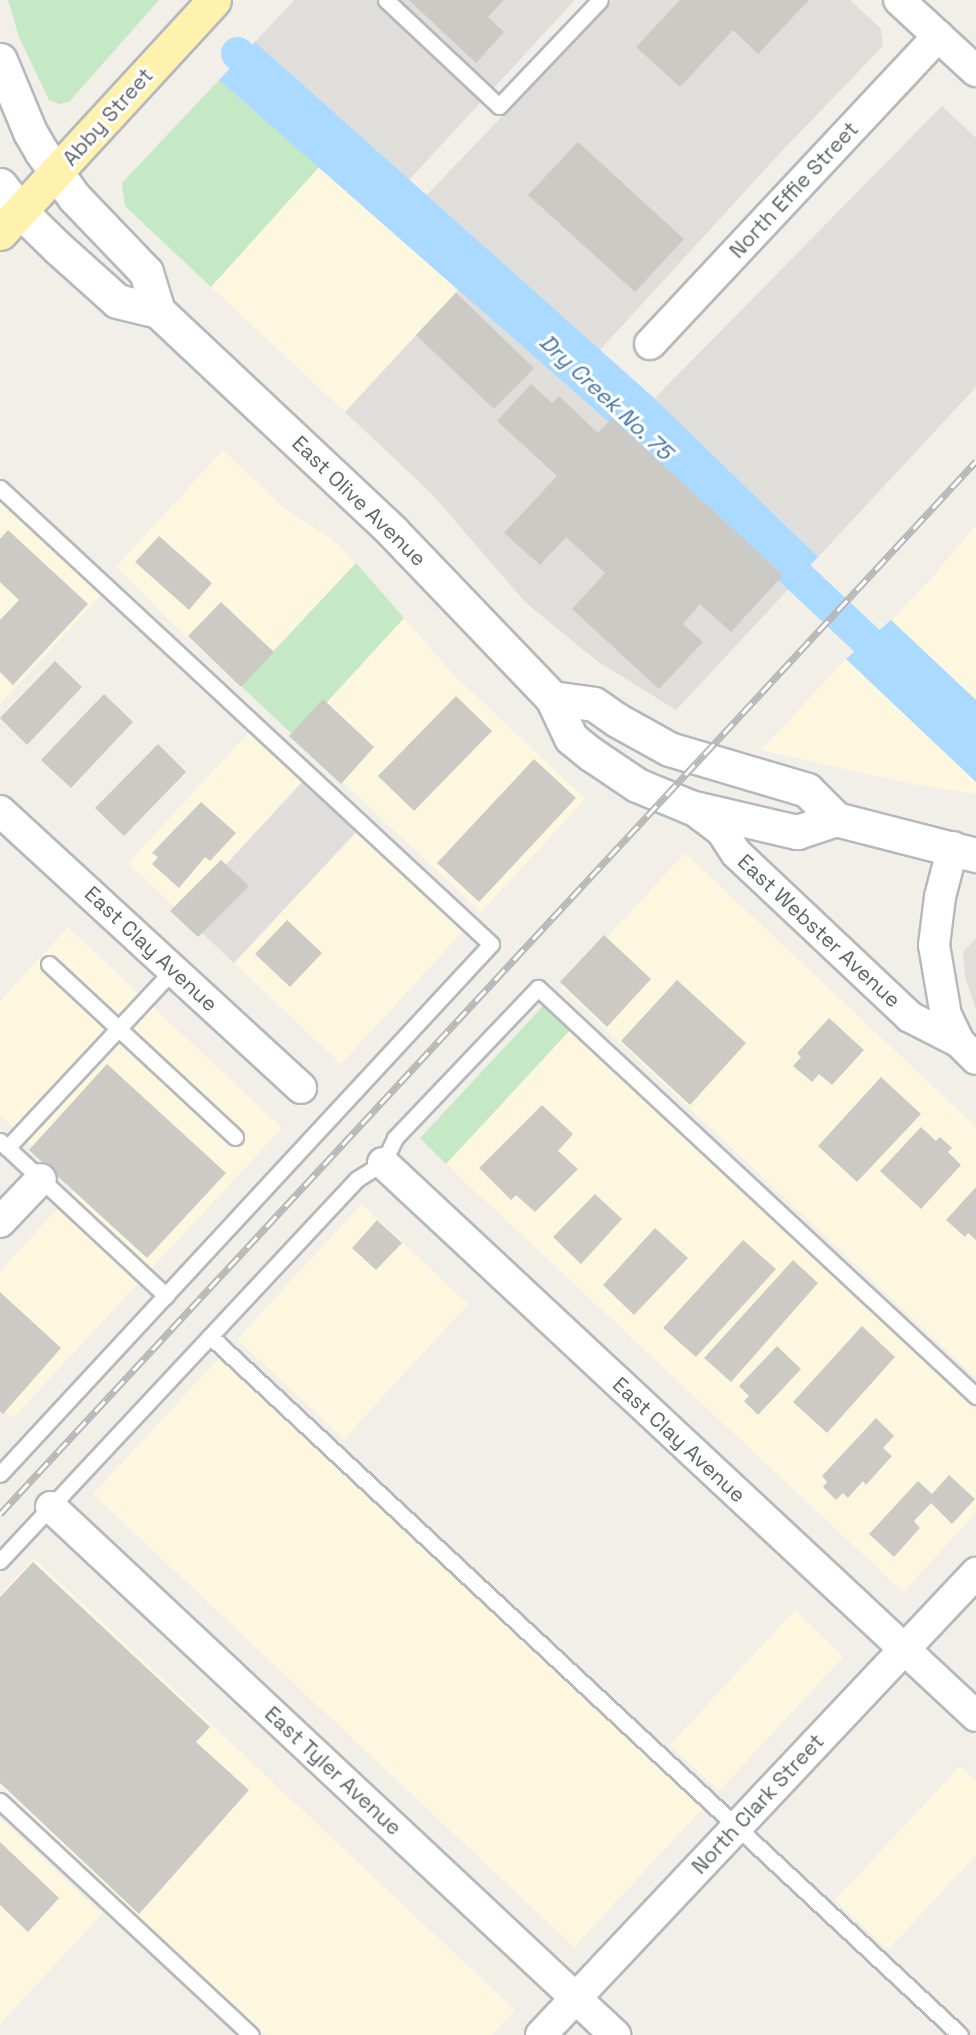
<!DOCTYPE html>
<style>
body{margin:0}
#map{position:relative;width:976px;height:2035px;overflow:hidden;background:#f1efe8;font-family:"Space Grotesk",sans-serif}
div>[style]{position:absolute}
[style*='--x']{left:calc(var(--x)*1px);top:calc(var(--y)*1px);width:calc(var(--w)*1px);rotate:calc(var(--a)*1deg)}
.commercial>*{inset:0;background:#fef7e0}
.industrial>*{inset:0;background:#e0deda}
.green>*{inset:0;background:#c5e8c5}
.water>*{inset:0;background:#aadaff}
.canal>*{height:33px;margin:-16.5px;padding:0 16.5px;transform-origin:16.5px;border-radius:16.5px;background:#aadaff}
.building>*{inset:0;background:#cccac5}
.roads{filter:drop-shadow(2px 0 #b5b8bc) drop-shadow(-2px 0 #b5b8bc) drop-shadow(0 2px #b5b8bc) drop-shadow(0 -2px #b5b8bc)}
.service>*{height:15px;margin:-7.5px;padding:0 7.5px;transform-origin:7.5px;border-radius:7.5px;background:#fff}
.minor>*{height:30px;margin:-15px;padding:0 15px;transform-origin:15px;border-radius:15px;background:#fff}
.secondary>*{height:33px;margin:-16.5px;padding:0 16.5px;transform-origin:16.5px;border-radius:16.5px;background:#fff}
.primary>*{height:33px;margin:-16.5px;padding:0 16.5px;transform-origin:16.5px;border-radius:16.5px;background:#fff2af}
.rail>*{height:7px;margin-top:-3.5px;transform-origin:0;background:repeating-linear-gradient(90deg,#fff 0 14px,#b6b7b8 0 28px);box-sizing:border-box;border-block:2px solid #b6b7b8}
span{translate:-50% -50%;white-space:nowrap;text-align:center;line-height:1.15;-webkit-text-stroke:6px #fff;paint-order:stroke}
.street-label{font-size:21px;color:#5f6368}
.water-label{font-size:22px;color:#4174aa;font-style:italic}
</style>
<div id="map">
<div class="commercial">
<i style="clip-path:polygon(319px 167px,458px 290px,345px 412px,211px 287px)"></i>
<i style="clip-path:polygon(223px 450px,285px 509px,329px 537px,356px 563px,241px 686px,176px 627px,116px 567px)"></i>
<i style="clip-path:polygon(0 491px,106px 590px,0 704px)"></i>
<i style="clip-path:polygon(976px 525px,976px 700px,891px 620px,932px 578px)"></i>
<i style="clip-path:polygon(404px 618px,453px 674px,585px 799px,481px 912px,295px 737px)"></i>
<i style="clip-path:polygon(846px 659px,976px 782px,976px 794px,907px 783px,761px 750px)"></i>
<i style="clip-path:polygon(252px 729px,305px 779px,181px 913px,128px 863px)"></i>
<i style="clip-path:polygon(359px 829px,465px 929px,341px 1064px,234px 963px)"></i>
<i style="clip-path:polygon(685px 853px,976px 1127px,976px 1378px,561px 987px)"></i>
<i style="clip-path:polygon(68px 927px,282px 1128px,13px 1418px,0 1406px,0 1271px,77px 1188px,0 1115px,0 1001px)"></i>
<i style="clip-path:polygon(571px 1029px,976px 1410px,976px 1513px,903px 1592px,446px 1164px)"></i>
<i style="clip-path:polygon(362px 1204px,468px 1304px,344px 1439px,237px 1339px)"></i>
<i style="clip-path:polygon(222px 1355px,703px 1808px,574px 1947px,93px 1494px)"></i>
<i style="clip-path:polygon(34px 1558px,515px 2010px,492px 2035px,265px 2035px,0 1786px,0 1595px)"></i>
<i style="clip-path:polygon(795px 1610px,843px 1657px,719px 1791px,670px 1745px)"></i>
<i style="clip-path:polygon(960px 1766px,976px 1781px,976px 1855px,888px 1950px,835px 1900px)"></i>
<i style="clip-path:polygon(0 1818px,102px 1914px,0 2024px)"></i>
</div>
<div class="industrial">
<i style="clip-path:polygon(294px 0,575px 0,408px 181px,255px 42px)"></i>
<i style="clip-path:polygon(613px 0,850px 0,881px 29px,883px 46px,780px 153px,599px 351px,425px 197px)"></i>
<i style="clip-path:polygon(942px 106px,976px 138px,976px 387px,818px 557px,654px 399px)"></i>
<i style="clip-path:polygon(458px 290px,793px 584px,676px 710px,597px 661px,526px 603px,431px 493px,345px 412px)"></i>
<i style="clip-path:polygon(305px 779px,359px 829px,234px 963px,181px 913px)"></i>
<i style="clip-path:polygon(976px 938px,976px 1009px,965px 976px,963px 952px)"></i>
</div>
<div class="green">
<i style="clip-path:polygon(8px 0,159px 0,69px 102px,60px 104px,49px 100px,19px 37px)"></i>
<i style="clip-path:polygon(219px 80px,319px 167px,211px 287px,125px 206px,122px 183px)"></i>
<i style="clip-path:polygon(356px 563px,404px 618px,295px 737px,241px 686px)"></i>
<i style="clip-path:polygon(545px 1004px,571px 1029px,446px 1164px,420px 1138px)"></i>
</div>
<div class="water">
<i style="clip-path:polygon(255px 42px,654px 398px,818px 557px,793px 584px,219px 80px)"></i>
<i style="clip-path:polygon(891px 620px,976px 700px,976px 782px,846px 659px)"></i>
</div>
<div class="canal">
<i style="--x:237;--y:53;--w:50;--a:42.6"></i>
<i style="--x:766;--y:546;--w:183;--a:43.2"></i>
</div>
<div class="building">
<i style="clip-path:polygon(409px 0,504px 0,488px 17px,504px 32px,476px 63px)"></i>
<i style="clip-path:polygon(680px 0,809px 0,758px 54px,733px 30px,680px 87px,636px 47px)"></i>
<i style="clip-path:polygon(578px 142px,684px 239px,635px 292px,528px 195px)"></i>
<i style="clip-path:polygon(456px 293px,534px 368px,494px 409px,416px 335px)"></i>
<i style="clip-path:polygon(531px 384px,552px 403px,559px 396px,598px 433px,612px 418px,783px 575px,731px 632px,700px 604px,683px 624px,703px 642px,659px 689px,572px 609px,605px 573px,566px 537px,540px 565px,504px 533px,557px 476px,497px 421px)"></i>
<i style="clip-path:polygon(8px 530px,88px 604px,13px 685px,0 672px,0 620px,19px 600px,0 582px,0 539px)"></i>
<i style="clip-path:polygon(159px 536px,212px 583px,189px 610px,135px 562px)"></i>
<i style="clip-path:polygon(221px 602px,274px 652px,241px 687px,188px 636px)"></i>
<i style="clip-path:polygon(55px 661px,82px 687px,27px 745px,0 718px)"></i>
<i style="clip-path:polygon(104px 694px,133px 722px,71px 788px,41px 760px)"></i>
<i style="clip-path:polygon(456px 696px,492px 731px,414px 811px,378px 776px)"></i>
<i style="clip-path:polygon(323px 699px,374px 747px,341px 784px,289px 736px)"></i>
<i style="clip-path:polygon(158px 744px,186px 772px,124px 836px,95px 808px)"></i>
<i style="clip-path:polygon(534px 759px,576px 798px,479px 902px,437px 863px)"></i>
<i style="clip-path:polygon(201px 802px,236px 833px,210px 861px,205px 857px,179px 888px,152px 864px,158px 857px,152px 853px)"></i>
<i style="clip-path:polygon(221px 860px,249px 886px,198px 937px,170px 911px)"></i>
<i style="clip-path:polygon(287px 920px,322px 953px,290px 987px,255px 954px)"></i>
<i style="clip-path:polygon(604px 935px,651px 979px,607px 1027px,560px 982px)"></i>
<i style="clip-path:polygon(677px 980px,746px 1043px,690px 1105px,621px 1041px)"></i>
<i style="clip-path:polygon(829px 1018px,864px 1050px,832px 1085px,819px 1074px,812px 1082px,793px 1066px,801px 1057px,797px 1053px)"></i>
<i style="clip-path:polygon(107px 1064px,226px 1173px,147px 1258px,29px 1150px)"></i>
<i style="clip-path:polygon(881px 1077px,921px 1114px,857px 1182px,818px 1146px)"></i>
<i style="clip-path:polygon(542px 1105px,573px 1134px,558px 1151px,578px 1169px,535px 1212px,516px 1195px,511px 1200px,479px 1168px)"></i>
<i style="clip-path:polygon(921px 1127px,936px 1141px,940px 1137px,952px 1148px,948px 1152px,961px 1165px,921px 1209px,880px 1171px)"></i>
<i style="clip-path:polygon(976px 1187px,976px 1240px,968px 1233px,965px 1237px,946px 1220px)"></i>
<i style="clip-path:polygon(595px 1194px,622px 1219px,581px 1264px,553px 1237px)"></i>
<i style="clip-path:polygon(377px 1220px,402px 1243px,376px 1270px,352px 1248px)"></i>
<i style="clip-path:polygon(655px 1228px,688px 1258px,634px 1315px,603px 1285px)"></i>
<i style="clip-path:polygon(743px 1240px,776px 1269px,696px 1357px,663px 1328px)"></i>
<i style="clip-path:polygon(793px 1260px,818px 1283px,731px 1382px,704px 1358px)"></i>
<i style="clip-path:polygon(0 1292px,61px 1348px,3px 1414px,0 1411px)"></i>
<i style="clip-path:polygon(862px 1326px,895px 1357px,827px 1433px,793px 1402px)"></i>
<i style="clip-path:polygon(777px 1346px,801px 1369px,758px 1415px,744px 1401px,749px 1396px,739px 1386px)"></i>
<i style="clip-path:polygon(876px 1418px,894px 1436px,883px 1448px,892px 1456px,866px 1485px,863px 1481px,848px 1498px,843px 1493px,836px 1500px,823px 1487px,827px 1482px,822px 1476px)"></i>
<i style="clip-path:polygon(949px 1475px,975px 1499px,952px 1524px,931px 1503px,914px 1521px,920px 1528px,894px 1557px,869px 1534px,918px 1481px,932px 1494px)"></i>
<i style="clip-path:polygon(33px 1562px,210px 1727px,196px 1742px,249px 1790px,139px 1914px,0 1783px,0 1597px)"></i>
<i style="clip-path:polygon(0 1842px,59px 1898px,28px 1932px,0 1905px)"></i>
</div>
<div class="roads">
<div class="service">
<i style="--x:386;--y:0;--w:155;--a:43.2"></i>
<i style="--x:499;--y:106;--w:146;--a:-46.4"></i>
<i style="--x:0;--y:488;--w:670;--a:42.88"></i>
<i style="--x:491;--y:944;--w:722;--a:132.81"></i>
<i style="--x:49;--y:964;--w:254;--a:42.9"></i>
<i style="--x:0;--y:1141;--w:227;--a:43"></i>
<i style="--x:7;--y:1148;--w:243;--a:-47"></i>
<i style="--x:210;--y:1336;--w:1025;--a:42.98"></i>
<i style="--x:0;--y:1561;--w:523;--a:-46.94"></i>
<i style="--x:357;--y:1179;--w:31;--a:-32"></i>
<i style="--x:383;--y:1163;--w:28;--a:-64"></i>
<i style="--x:395;--y:1138;--w:207;--a:-46.4"></i>
<i style="--x:538;--y:988;--w:599;--a:42.97"></i>
<i style="--x:0;--y:1801;--w:343;--a:43"></i>
</div>
<div class="minor">
<i style="--x:899;--y:0;--w:105;--a:42.7"></i>
<i style="--x:650;--y:344;--w:422;--a:-46.9"></i>
<i style="--x:690;--y:807;--w:39;--a:37"></i>
<i style="--x:721;--y:830;--w:27;--a:57"></i>
<i style="--x:736;--y:853;--w:239;--a:43.3"></i>
<i style="--x:910;--y:1017;--w:55;--a:27"></i>
<i style="--x:959;--y:1042;--w:24;--a:45"></i>
<i style="--x:0;--y:811;--w:409;--a:42.6"></i>
<i style="--x:953;--y:847;--w:52;--a:104.6"></i>
<i style="--x:940;--y:897;--w:48;--a:97.1"></i>
<i style="--x:934;--y:945;--w:71;--a:80.3"></i>
<i style="--x:946;--y:1015;--w:30;--a:64"></i>
<i style="--x:383;--y:1163;--w:811;--a:43"></i>
<i style="--x:0;--y:1222;--w:59;--a:-46.4"></i>
<i style="--x:51;--y:1507;--w:773;--a:43.11"></i>
<i style="--x:541;--y:2035;--w:635;--a:-46.72"></i>
</div>
<div class="secondary">
<i style="--x:0;--y:60;--w:78;--a:67.4"></i>
<i style="--x:30;--y:132;--w:22;--a:60"></i>
<i style="--x:41;--y:151;--w:57;--a:54.3"></i>
<i style="--x:74;--y:197;--w:104;--a:46.2"></i>
<i style="--x:146;--y:272;--w:41;--a:72.9"></i>
<i style="--x:0;--y:185;--w:34;--a:52"></i>
<i style="--x:21;--y:212;--w:52;--a:44.2"></i>
<i style="--x:58;--y:248;--w:79;--a:41.9"></i>
<i style="--x:117;--y:301;--w:42;--a:13.7"></i>
<i style="--x:158;--y:311;--w:321;--a:43.2"></i>
<i style="--x:392;--y:531;--w:231;--a:46.2"></i>
<i style="--x:552;--y:698;--w:44;--a:64.6"></i>
<i style="--x:571;--y:738;--w:26;--a:39"></i>
<i style="--x:591;--y:754;--w:55;--a:34"></i>
<i style="--x:637;--y:785;--w:57;--a:22.5"></i>
<i style="--x:690;--y:807;--w:110;--a:13.2"></i>
<i style="--x:797;--y:832;--w:41;--a:-18.4"></i>
<i style="--x:552;--y:698;--w:42;--a:8.1"></i>
<i style="--x:594;--y:704;--w:28;--a:35"></i>
<i style="--x:617;--y:720;--w:60;--a:29.1"></i>
<i style="--x:669;--y:749;--w:144;--a:16.5"></i>
<i style="--x:807;--y:790;--w:41;--a:45"></i>
<i style="--x:836;--y:819;--w:145;--a:14.4"></i>
</div>
<div class="primary">
<i style="--x:0;--y:233;--w:316;--a:-47.4"></i>
</div>
</div>
<div class="rail">
<i style="--x:0;--y:1514;--w:1436;--a:-47.17"></i>
</div>
<div class="street-label">
<span style="left:108px;top:117px;rotate:-48deg">Abby Street</span>
<span style="left:794px;top:190px;rotate:-47deg">North Effie Street</span>
<span style="left:359px;top:501px;rotate:44deg">East Olive Avenue</span>
<span style="left:819px;top:931px;rotate:43deg">East Webster Avenue</span>
<span style="left:151px;top:949px;rotate:43deg">East Clay Avenue</span>
<span style="left:679px;top:1440px;rotate:43deg">East Clay Avenue</span>
<span style="left:333px;top:1771px;rotate:43deg">East Tyler Avenue</span>
<span style="left:758px;top:1804px;rotate:-47deg">North Clark Street</span>
</div>
<div class="water-label">
<span style="left:606px;top:397px;rotate:43deg">Dry Creek No. 75</span>
</div>
</div>
